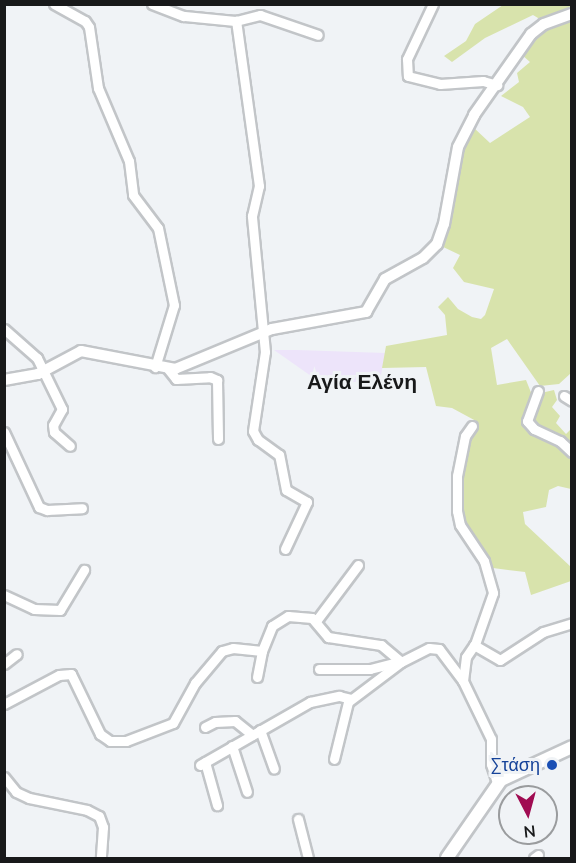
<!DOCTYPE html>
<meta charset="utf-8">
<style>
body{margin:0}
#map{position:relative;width:576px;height:863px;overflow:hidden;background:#f0f3f6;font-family:"Nunito Sans",sans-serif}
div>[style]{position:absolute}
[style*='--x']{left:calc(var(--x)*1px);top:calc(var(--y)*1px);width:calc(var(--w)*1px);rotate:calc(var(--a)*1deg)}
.education>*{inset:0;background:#ede4fa}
.green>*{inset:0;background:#d8e3ac}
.roads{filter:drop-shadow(2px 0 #c2c5c8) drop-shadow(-2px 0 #c2c5c8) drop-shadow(0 2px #c2c5c8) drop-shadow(0 -2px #c2c5c8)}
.minor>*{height:9px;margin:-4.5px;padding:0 4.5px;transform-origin:4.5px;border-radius:4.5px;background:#fff}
.tertiary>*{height:10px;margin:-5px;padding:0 5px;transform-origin:5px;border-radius:5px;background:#fff}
.secondary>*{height:12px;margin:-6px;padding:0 6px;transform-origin:6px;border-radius:6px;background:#fff}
.dots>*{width:16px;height:16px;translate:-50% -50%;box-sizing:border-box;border:3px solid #f0f3f6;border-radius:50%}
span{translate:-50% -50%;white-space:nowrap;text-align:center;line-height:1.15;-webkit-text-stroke:6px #f0f3f6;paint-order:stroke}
.transit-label{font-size:18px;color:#164399}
.right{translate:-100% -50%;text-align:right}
.quarter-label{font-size:21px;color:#18191a;font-weight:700}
.frame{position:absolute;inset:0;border:6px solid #18191a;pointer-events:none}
.north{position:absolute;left:498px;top:785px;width:60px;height:60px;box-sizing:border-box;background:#f0f3f6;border:2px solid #9a9c9e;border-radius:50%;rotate:174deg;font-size:16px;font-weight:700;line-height:24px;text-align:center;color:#18191a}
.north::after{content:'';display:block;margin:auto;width:21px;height:27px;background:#a00c52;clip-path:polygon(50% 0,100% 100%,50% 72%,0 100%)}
</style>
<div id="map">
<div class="education">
<i style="clip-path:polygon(274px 350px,297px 350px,385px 353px,380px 381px,321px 383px)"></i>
</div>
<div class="green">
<i style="clip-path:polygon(503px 5px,571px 5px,571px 12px,543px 21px,533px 15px,485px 38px,452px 62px,444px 56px,466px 41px,475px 24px)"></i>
<i style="clip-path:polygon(571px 19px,571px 373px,559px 384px,540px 386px,507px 339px,491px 348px,497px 385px,526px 380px,532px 395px,554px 390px,557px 400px,552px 407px,560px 416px,556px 423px,566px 434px,571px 429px,571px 489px,558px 486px,549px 490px,546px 507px,523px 512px,525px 524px,571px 567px,571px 581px,531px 595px,525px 572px,493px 568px,465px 524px,458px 493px,469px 432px,477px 428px,476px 421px,452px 408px,436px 406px,426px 367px,382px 368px,386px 346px,447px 335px,445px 315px,438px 307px,448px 297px,458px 309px,472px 317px,481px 319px,485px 315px,494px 289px,464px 282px,453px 268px,460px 255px,439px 245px,462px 150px,473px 127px,490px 143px,530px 117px,523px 107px,501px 96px,519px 82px,517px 73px,530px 62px,522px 55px,540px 31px)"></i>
</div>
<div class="roads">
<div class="minor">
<i style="--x:54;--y:4;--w:35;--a:29"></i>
<i style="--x:85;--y:21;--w:7;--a:56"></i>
<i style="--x:89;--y:27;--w:62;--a:81.6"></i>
<i style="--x:98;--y:88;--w:79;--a:67"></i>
<i style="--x:129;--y:161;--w:34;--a:83"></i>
<i style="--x:133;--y:195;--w:41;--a:52.9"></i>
<i style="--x:158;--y:228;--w:79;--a:78.3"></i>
<i style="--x:174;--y:305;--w:65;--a:107"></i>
<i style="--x:152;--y:4;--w:34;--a:21"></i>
<i style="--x:184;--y:16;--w:52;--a:5.5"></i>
<i style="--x:433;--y:4;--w:61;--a:115.3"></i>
<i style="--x:407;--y:59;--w:17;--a:87"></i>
<i style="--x:408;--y:76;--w:33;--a:14"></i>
<i style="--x:440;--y:84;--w:43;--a:-4"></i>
<i style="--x:483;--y:81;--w:15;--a:16"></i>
<i style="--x:4;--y:329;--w:44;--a:41.3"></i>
<i style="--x:37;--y:358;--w:57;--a:63.9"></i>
<i style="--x:62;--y:409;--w:18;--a:119"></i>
<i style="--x:53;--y:425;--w:7;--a:82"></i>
<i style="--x:54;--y:432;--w:21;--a:41"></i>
<i style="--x:168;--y:369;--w:13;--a:51"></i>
<i style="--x:176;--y:379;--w:34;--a:-3"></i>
<i style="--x:210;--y:377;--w:8;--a:23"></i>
<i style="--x:217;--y:380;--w:59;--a:89"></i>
<i style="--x:538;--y:391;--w:32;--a:110"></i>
<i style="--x:527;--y:421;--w:11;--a:49"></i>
<i style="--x:534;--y:429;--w:29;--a:25"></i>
<i style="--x:560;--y:441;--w:16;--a:43"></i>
<i style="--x:564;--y:396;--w:9;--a:32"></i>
<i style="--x:472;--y:426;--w:12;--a:125"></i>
<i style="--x:465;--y:436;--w:41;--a:101.3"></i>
<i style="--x:457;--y:476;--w:35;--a:90"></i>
<i style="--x:457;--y:511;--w:14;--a:78"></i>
<i style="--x:460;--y:525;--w:43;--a:56.3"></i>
<i style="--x:484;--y:561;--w:33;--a:74"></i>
<i style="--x:493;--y:593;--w:54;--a:109.4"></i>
<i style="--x:4;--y:432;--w:83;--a:65"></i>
<i style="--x:39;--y:507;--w:9;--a:21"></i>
<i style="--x:47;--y:510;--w:35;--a:-3"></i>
<i style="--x:285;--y:549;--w:52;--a:-64.9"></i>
<i style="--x:307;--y:502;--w:24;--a:-150"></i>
<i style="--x:286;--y:490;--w:36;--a:-101"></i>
<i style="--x:279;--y:455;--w:26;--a:-144"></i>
<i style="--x:258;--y:440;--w:10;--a:-119"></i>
<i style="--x:253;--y:431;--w:80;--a:-81.4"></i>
<i style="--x:265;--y:352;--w:137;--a:-95.5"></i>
<i style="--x:252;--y:216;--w:31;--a:-77"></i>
<i style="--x:259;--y:186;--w:167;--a:-97.9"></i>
<i style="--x:236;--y:21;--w:25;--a:-14"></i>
<i style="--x:260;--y:15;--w:61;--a:19"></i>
<i style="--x:4;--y:595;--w:33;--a:25"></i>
<i style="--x:34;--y:609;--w:26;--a:2"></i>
<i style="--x:60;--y:610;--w:47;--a:-59"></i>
<i style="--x:316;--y:621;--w:70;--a:-53.1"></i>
<i style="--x:4;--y:664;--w:16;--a:-38"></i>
<i style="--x:319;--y:669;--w:51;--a:0"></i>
<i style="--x:370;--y:669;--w:29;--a:-14"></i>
<i style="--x:257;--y:677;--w:26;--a:-79"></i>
<i style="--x:463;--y:681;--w:64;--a:64.2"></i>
<i style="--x:491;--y:739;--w:25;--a:90"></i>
<i style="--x:491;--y:764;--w:20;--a:72"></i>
<i style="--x:4;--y:704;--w:62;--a:-27.8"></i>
<i style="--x:59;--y:675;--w:12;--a:-5"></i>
<i style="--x:71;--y:674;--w:67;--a:64.2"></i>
<i style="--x:100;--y:734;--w:12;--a:35"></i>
<i style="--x:110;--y:741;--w:16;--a:0"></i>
<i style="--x:126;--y:741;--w:50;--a:-21"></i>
<i style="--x:173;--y:723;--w:46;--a:-61.2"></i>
<i style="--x:195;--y:683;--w:42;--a:-49.8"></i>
<i style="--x:222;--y:651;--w:11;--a:-15"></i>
<i style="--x:233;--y:648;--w:29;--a:6"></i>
<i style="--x:262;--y:651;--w:27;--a:-68"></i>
<i style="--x:272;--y:626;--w:19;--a:-32"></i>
<i style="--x:288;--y:616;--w:24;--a:5"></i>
<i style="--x:312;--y:618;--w:25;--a:50"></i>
<i style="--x:328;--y:637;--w:54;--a:8.6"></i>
<i style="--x:381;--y:645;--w:26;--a:40"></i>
<i style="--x:401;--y:662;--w:31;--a:-27"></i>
<i style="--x:429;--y:648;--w:10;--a:6"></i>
<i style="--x:439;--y:649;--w:40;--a:53"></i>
<i style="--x:463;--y:681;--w:24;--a:-83"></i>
<i style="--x:466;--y:657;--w:14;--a:-56"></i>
<i style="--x:474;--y:645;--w:30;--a:30"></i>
<i style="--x:500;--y:660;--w:51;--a:-33.1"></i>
<i style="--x:543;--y:632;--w:30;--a:-17"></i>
<i style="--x:205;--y:727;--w:11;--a:-27"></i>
<i style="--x:215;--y:722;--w:20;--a:-3"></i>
<i style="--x:235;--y:721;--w:22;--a:39"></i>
<i style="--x:260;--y:730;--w:41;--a:70.3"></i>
<i style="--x:232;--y:746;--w:48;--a:71.9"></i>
<i style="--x:334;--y:759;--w:59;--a:-76.2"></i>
<i style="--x:348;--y:702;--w:66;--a:-37"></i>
<i style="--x:205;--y:762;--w:45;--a:74.4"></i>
<i style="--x:200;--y:765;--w:127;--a:-29.8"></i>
<i style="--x:310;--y:702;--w:30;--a:-12"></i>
<i style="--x:339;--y:696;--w:12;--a:14"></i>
<i style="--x:4;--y:777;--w:19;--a:51"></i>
<i style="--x:16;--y:792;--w:14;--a:25"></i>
<i style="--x:29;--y:798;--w:59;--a:11.7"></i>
<i style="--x:87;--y:810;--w:13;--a:27"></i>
<i style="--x:99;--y:816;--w:12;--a:70"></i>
<i style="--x:103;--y:827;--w:31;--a:94"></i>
<i style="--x:298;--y:819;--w:40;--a:75.6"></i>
<i style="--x:534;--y:858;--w:5;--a:-37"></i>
</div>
<div class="tertiary">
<i style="--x:4;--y:380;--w:35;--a:-10"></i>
<i style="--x:38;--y:374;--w:49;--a:-28.1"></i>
<i style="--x:81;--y:351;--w:96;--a:10.8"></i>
<i style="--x:175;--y:369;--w:105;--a:-22.4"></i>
<i style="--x:272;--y:329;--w:96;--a:-10.3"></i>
<i style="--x:366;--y:312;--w:38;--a:-60"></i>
<i style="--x:385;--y:279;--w:43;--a:-28.9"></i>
<i style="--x:423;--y:258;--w:20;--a:-45"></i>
<i style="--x:437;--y:244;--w:21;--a:-71"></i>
<i style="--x:444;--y:224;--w:78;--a:-79.7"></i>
<i style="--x:458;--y:147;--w:36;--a:-63"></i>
<i style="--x:474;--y:115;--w:99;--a:-54.9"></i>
<i style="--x:531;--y:34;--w:16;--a:-38"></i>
<i style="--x:544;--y:24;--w:30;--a:-20"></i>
</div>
<div class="secondary">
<i style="--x:447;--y:858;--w:95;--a:-55.3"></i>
<i style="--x:501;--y:780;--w:78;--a:-24.9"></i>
</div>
</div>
<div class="dots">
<i style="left:552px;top:765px;background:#1a4fb4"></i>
</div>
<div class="transit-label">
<span class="right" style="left:540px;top:765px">Στάση</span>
</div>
<div class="quarter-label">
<span style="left:362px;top:382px">Αγία Ελένη</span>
</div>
<div class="frame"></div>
<div class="north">N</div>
</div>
